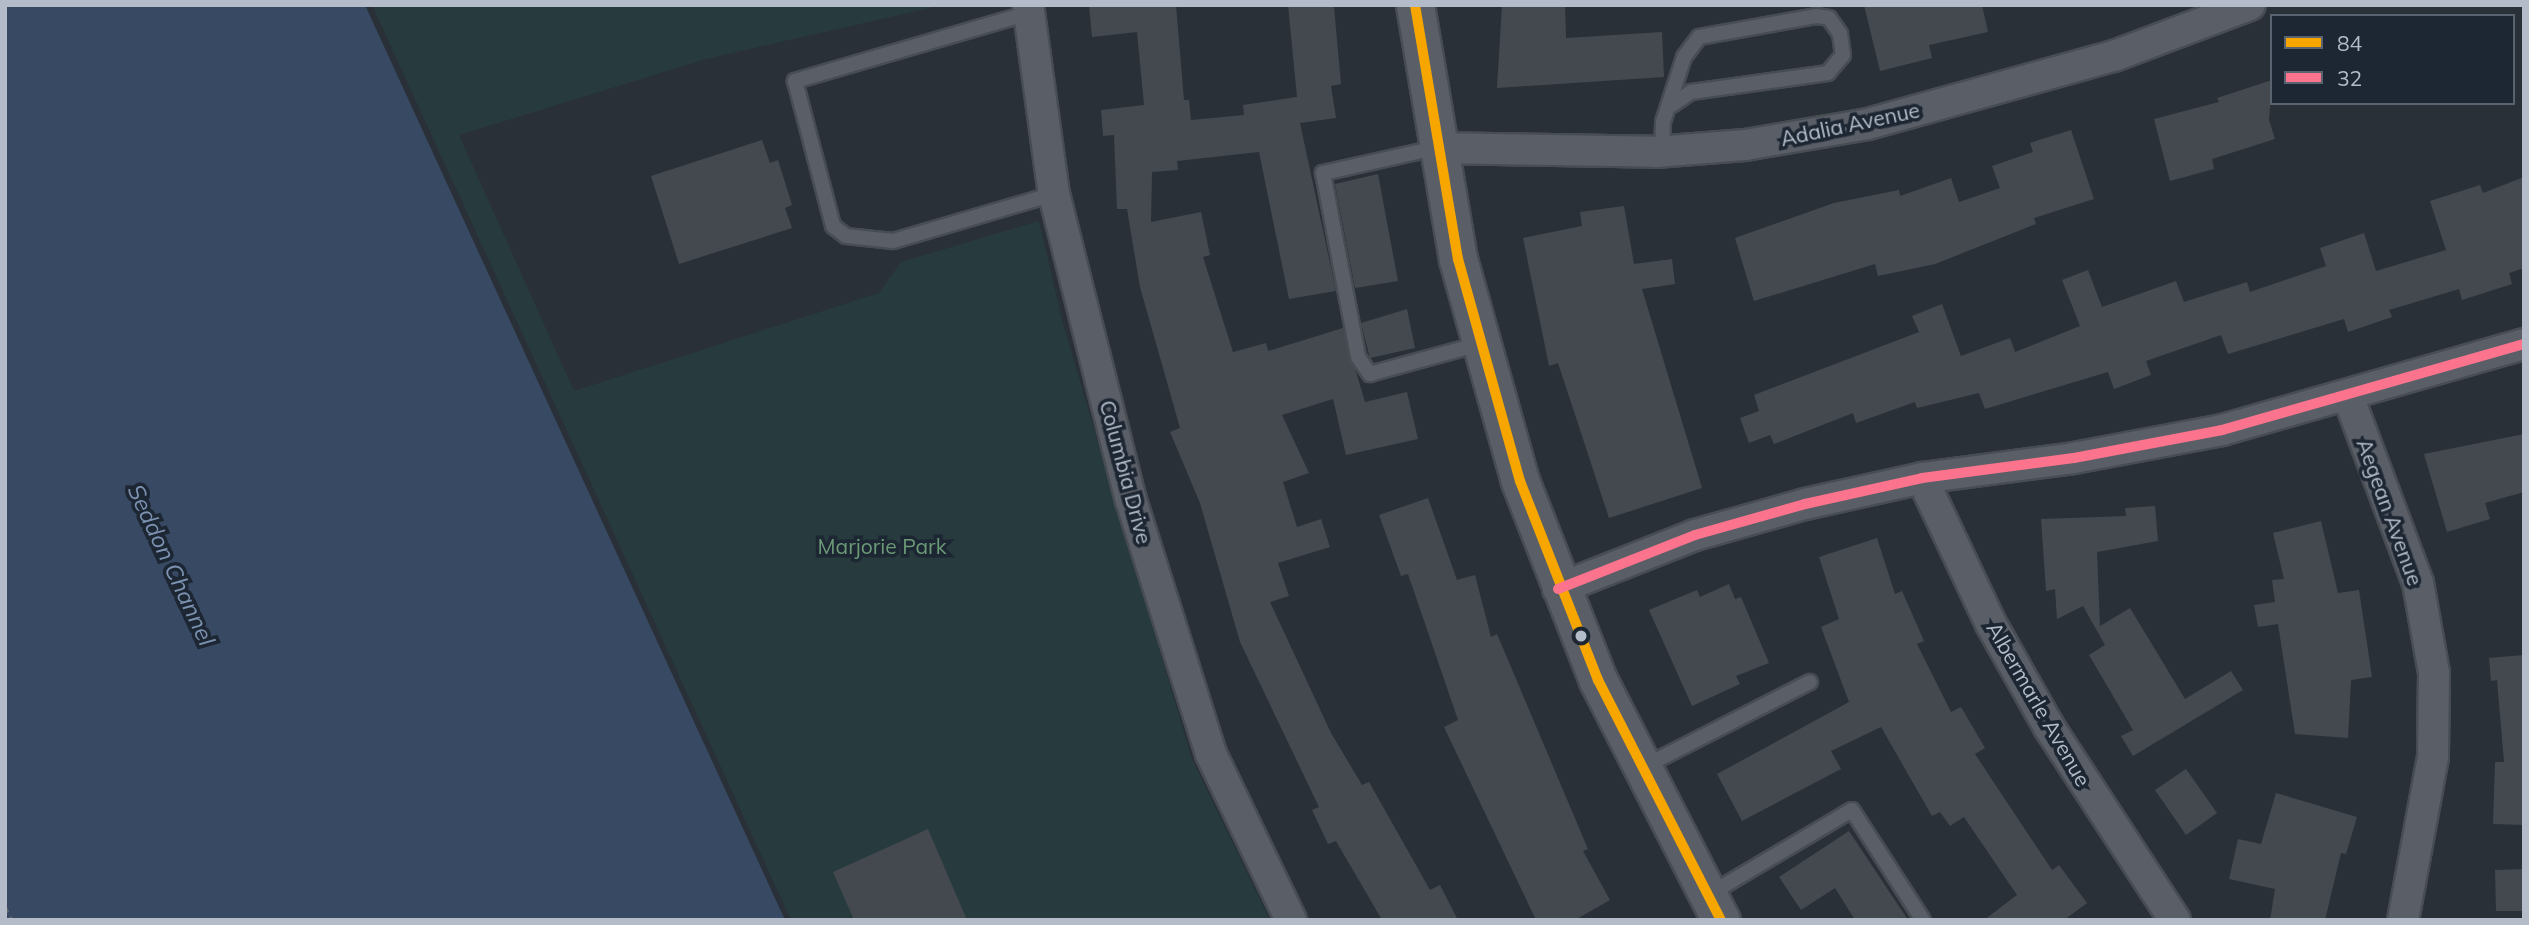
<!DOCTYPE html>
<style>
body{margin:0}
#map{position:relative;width:2529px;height:925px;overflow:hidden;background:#2a3038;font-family:Mulish,sans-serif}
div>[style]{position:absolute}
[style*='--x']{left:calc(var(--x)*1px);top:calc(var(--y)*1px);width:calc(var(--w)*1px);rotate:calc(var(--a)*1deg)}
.green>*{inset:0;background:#273a3e}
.water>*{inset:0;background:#384963}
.building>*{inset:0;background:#444950}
.path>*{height:4.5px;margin-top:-2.25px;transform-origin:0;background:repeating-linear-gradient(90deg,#5d636a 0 5px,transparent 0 10px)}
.roads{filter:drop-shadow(2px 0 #484c53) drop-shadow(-2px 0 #484c53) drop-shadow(0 2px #484c53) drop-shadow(0 -2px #484c53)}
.service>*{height:14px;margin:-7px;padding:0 7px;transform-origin:7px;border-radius:7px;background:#5a5e66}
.minor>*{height:30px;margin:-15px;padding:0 15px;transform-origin:15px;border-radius:15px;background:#5a5e66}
.tertiary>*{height:37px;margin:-18.5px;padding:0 18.5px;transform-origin:18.5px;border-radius:18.5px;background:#5a5e66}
.bus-1>*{height:10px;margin:-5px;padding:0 5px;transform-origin:5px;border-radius:5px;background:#f7a600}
.bus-2>*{height:10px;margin:-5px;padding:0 5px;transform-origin:5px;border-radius:5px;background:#fc738d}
.dots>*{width:19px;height:19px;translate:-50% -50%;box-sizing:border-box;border:4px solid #1d2633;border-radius:50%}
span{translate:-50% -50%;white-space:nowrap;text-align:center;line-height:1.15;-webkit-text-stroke:7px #1d2633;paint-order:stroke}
.street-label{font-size:21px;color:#b4bcc9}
.park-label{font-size:21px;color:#6b9a76}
.water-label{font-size:23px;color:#7c92b1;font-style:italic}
.frame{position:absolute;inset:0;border:7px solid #b4bcc9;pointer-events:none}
.legend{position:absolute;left:2270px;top:14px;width:245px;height:91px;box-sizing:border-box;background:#1d2633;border:2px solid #59626f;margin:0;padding:9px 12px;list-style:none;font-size:21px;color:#b4bcc9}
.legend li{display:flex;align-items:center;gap:14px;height:35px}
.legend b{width:35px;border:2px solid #59626f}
</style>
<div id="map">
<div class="green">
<i style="clip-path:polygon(372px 5px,943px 5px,706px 59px,459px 135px,574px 391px,879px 293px,901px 262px,1039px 221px,1063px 324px,1192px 759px,1270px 920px,791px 920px)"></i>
</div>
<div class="water">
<i style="clip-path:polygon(5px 5px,365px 5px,785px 920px,5px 920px)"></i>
</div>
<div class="building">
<i style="clip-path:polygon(1089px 5px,1176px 5px,1184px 100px,1189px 100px,1191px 120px,1244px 115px,1243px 105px,1297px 97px,1288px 5px,1334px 7px,1341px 84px,1331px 86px,1336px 118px,1300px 123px,1336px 291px,1289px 299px,1259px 152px,1177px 161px,1178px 170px,1152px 172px,1151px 222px,1201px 212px,1210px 255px,1203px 257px,1233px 352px,1266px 343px,1268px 351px,1343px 328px,1365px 402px,1407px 392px,1418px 439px,1346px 455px,1333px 399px,1282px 415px,1309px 473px,1283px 482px,1297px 527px,1321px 519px,1330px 547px,1278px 563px,1289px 596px,1270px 602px,1331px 733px,1362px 785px,1369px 782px,1430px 890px,1440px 885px,1458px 920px,1382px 920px,1336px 841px,1328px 844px,1312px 810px,1319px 807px,1240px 642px,1200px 503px,1170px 432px,1180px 428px,1140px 287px,1127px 209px,1117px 209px,1114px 135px,1103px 136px,1101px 110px,1144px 105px,1137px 32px,1092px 37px)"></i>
<i style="clip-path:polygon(1502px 5px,1565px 5px,1566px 38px,1662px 32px,1664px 77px,1497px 88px)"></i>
<i style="clip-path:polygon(1864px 5px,1982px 5px,1988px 32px,1929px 45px,1932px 58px,1880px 71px)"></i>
<i style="clip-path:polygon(2272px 80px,2269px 120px,2275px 139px,2212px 159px,2214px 169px,2170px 181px,2154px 119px,2219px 102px,2217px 98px)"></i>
<i style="clip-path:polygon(2071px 130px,2094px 199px,2034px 218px,2036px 224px,1935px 264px,1878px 276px,1875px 264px,1754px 301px,1735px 238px,1834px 203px,1899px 190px,1900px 196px,1951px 178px,1959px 202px,2000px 188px,1992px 166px,2033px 152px,2030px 143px)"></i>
<i style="clip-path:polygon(762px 140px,770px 163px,778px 160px,792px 205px,785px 208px,792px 228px,679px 264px,651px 176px)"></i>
<i style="clip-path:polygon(1378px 174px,1398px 281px,1355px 288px,1335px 184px)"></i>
<i style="clip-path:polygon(2524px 177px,2524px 268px,2509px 273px,2512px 284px,2462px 300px,2459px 289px,2389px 310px,2392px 317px,2348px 332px,2344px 319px,2228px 354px,2221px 335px,2146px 361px,2151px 375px,2114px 389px,2108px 372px,1985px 409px,1979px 393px,1917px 408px,1915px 402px,1856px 423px,1853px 413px,1774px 444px,1770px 435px,1749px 443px,1740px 418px,1759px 411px,1754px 395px,1919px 332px,1912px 316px,1942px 304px,1961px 356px,2010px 338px,2015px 352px,2080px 326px,2062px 280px,2088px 270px,2102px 307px,2176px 281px,2184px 302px,2247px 282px,2250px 292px,2326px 266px,2320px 248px,2364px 233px,2376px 271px,2446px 250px,2430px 201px,2480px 185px,2483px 193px)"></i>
<i style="clip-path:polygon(1624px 206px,1634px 264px,1672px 259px,1675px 284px,1642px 289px,1702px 488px,1609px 518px,1558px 363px,1549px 366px,1523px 238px,1582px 226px,1580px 212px)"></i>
<i style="clip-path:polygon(1407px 309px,1415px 348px,1370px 358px,1361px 323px)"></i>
<i style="clip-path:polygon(2524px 434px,2524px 492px,2485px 503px,2490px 519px,2447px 532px,2424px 454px)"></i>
<i style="clip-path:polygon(1428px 498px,1457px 580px,1475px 575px,1491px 637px,1497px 634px,1588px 849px,1583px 851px,1610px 900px,1575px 920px,1536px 920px,1444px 727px,1458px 720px,1408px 574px,1401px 576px,1379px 515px)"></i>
<i style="clip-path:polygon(2155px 506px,2158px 541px,2097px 552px,2100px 626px,2130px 608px,2185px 699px,2231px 671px,2243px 690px,2133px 756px,2121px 736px,2133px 730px,2089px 655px,2105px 645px,2083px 606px,2057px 619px,2055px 589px,2046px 591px,2041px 519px,2126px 516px,2125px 508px)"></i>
<i style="clip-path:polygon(2321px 521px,2338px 593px,2359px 590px,2372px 677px,2351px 680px,2348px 738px,2295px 734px,2278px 624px,2258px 627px,2254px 605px,2275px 602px,2272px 580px,2284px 579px,2273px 533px)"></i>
<i style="clip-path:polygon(1877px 538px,1895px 594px,1902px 591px,1924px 641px,1917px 644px,1951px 712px,1961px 707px,1985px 748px,1975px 754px,2052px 870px,2059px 865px,2087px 903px,2064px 920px,1984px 920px,2017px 895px,1964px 817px,1950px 826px,1940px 812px,1932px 816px,1881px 727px,1831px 751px,1841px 769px,1742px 821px,1717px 774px,1849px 702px,1821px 627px,1839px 619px,1819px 557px)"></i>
<i style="clip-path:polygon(1729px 584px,1735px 599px,1741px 597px,1769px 663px,1736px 676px,1740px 684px,1692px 706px,1649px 610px,1697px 590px,1700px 597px)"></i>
<i style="clip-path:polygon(2524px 655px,2524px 825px,2493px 824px,2495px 762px,2504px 762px,2497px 680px,2491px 681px,2489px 658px)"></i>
<i style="clip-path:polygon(2186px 769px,2217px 813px,2186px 835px,2155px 790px)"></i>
<i style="clip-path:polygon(2276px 793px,2357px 817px,2346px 854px,2341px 853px,2325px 920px,2270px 920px,2275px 889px,2229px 879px,2238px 839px,2261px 844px)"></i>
<i style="clip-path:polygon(928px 829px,967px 920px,854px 920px,833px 872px)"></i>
<i style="clip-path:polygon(1849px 831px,1908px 920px,1855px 920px,1835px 888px,1801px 910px,1779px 877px)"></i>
<i style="clip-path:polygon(2524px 869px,2524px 911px,2496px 911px,2495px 870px)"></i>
</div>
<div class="path">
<i style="--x:5;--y:908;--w:13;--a:63"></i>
</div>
<div class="roads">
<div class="service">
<i style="--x:1029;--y:13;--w:244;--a:163.8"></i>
<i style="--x:795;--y:81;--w:150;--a:75.3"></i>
<i style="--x:833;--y:226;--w:16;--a:38"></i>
<i style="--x:846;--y:236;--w:47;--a:6.1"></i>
<i style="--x:893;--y:241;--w:168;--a:-16.3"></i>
<i style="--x:1435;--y:148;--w:115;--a:167.4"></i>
<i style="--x:1323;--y:173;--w:187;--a:79.2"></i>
<i style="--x:1358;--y:357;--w:21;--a:55"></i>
<i style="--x:1370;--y:374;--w:113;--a:-15.4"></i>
<i style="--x:1662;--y:152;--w:30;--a:-88"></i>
<i style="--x:1663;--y:122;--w:68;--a:-72.1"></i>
<i style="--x:1684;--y:57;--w:25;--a:-53"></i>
<i style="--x:1699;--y:37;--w:120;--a:-10.1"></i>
<i style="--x:1817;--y:16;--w:12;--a:9"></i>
<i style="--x:1829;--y:18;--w:19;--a:55"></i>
<i style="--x:1840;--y:34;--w:21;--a:82"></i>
<i style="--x:1843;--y:55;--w:23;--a:130"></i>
<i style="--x:1828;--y:73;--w:138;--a:172.1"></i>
<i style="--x:1691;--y:92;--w:23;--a:146"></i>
<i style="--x:1645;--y:766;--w:185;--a:-27"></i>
<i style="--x:1708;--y:895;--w:167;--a:-30.6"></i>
<i style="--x:1852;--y:810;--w:131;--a:57.2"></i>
</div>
<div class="minor">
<i style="--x:1028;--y:5;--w:191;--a:82.2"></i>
<i style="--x:1054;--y:194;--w:316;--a:75.9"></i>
<i style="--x:1131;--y:500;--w:266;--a:72.5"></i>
<i style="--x:1211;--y:754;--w:184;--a:64.3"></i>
<i style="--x:1435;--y:148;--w:221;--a:1"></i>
<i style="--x:1656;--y:152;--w:89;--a:-4.5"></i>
<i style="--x:1745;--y:145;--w:125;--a:-9.7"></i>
<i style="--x:1868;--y:124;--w:255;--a:-15.5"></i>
<i style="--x:2114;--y:56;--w:145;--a:-20.6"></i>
<i style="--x:2348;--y:396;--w:200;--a:69.5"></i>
<i style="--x:2418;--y:583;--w:91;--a:79.9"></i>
<i style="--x:2434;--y:673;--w:84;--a:90.7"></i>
<i style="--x:2433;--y:757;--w:166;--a:100.4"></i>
<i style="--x:1922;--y:478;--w:161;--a:64.7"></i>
<i style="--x:1991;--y:624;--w:118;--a:60.6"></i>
<i style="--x:2049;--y:727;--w:230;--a:56.9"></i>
<i style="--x:1558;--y:589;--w:147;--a:-21.5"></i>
<i style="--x:1695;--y:535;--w:114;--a:-15.7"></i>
<i style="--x:1805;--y:504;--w:120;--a:-12.5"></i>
<i style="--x:1922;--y:478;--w:153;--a:-7.5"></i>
<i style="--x:2074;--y:458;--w:151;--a:-10.7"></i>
<i style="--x:2222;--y:430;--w:314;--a:-15.9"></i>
</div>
<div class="tertiary">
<i style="--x:1415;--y:5;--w:258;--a:80.4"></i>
<i style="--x:1458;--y:259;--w:230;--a:74.4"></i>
<i style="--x:1520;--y:481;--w:214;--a:68.6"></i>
<i style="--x:1598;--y:680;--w:270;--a:62.9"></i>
</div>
</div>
<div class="bus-1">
<i style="--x:1415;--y:5;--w:258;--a:80.4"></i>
<i style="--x:1458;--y:259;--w:230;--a:74.4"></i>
<i style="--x:1520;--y:481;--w:214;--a:68.6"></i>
<i style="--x:1598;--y:680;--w:270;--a:62.9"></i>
</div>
<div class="bus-2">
<i style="--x:1558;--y:589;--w:147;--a:-21.5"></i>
<i style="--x:1695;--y:535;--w:114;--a:-15.7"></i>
<i style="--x:1805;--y:504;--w:120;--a:-12.5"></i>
<i style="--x:1922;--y:478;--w:153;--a:-7.5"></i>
<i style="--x:2074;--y:458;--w:151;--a:-10.7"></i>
<i style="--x:2222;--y:430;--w:314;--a:-15.9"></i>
</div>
<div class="dots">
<i style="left:1581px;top:636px;background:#b4bcc9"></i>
</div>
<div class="street-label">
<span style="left:1850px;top:124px;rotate:-12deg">Adalia Avenue</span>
<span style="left:1126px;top:472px;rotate:75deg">Columbia Drive</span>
<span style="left:2390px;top:512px;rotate:70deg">Aegean Avenue</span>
<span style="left:2039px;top:704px;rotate:60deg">Albermarle Avenue</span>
</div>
<div class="park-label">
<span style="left:882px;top:546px">Marjorie Park</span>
</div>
<div class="water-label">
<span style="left:171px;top:565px;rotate:65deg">Seddon Channel</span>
</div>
<div class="frame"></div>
<ul class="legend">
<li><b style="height:9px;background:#f7a600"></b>84</li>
<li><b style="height:9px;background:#fc738d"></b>32</li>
</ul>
</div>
